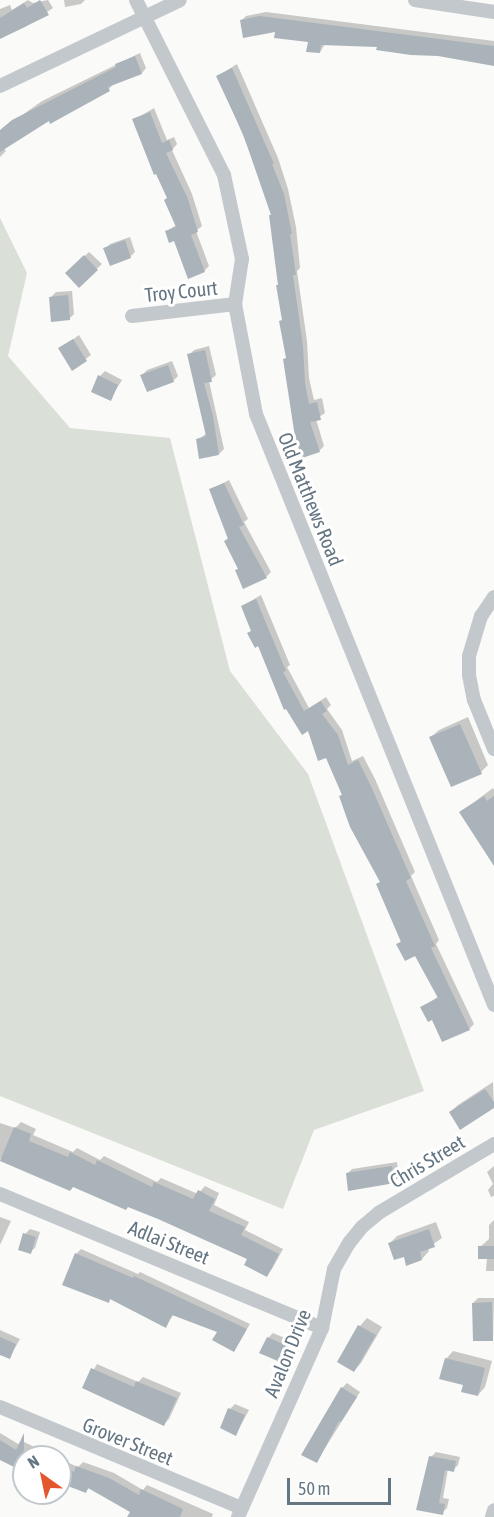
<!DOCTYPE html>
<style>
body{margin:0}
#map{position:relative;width:494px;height:1517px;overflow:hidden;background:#fafaf8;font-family:"Asap Condensed",sans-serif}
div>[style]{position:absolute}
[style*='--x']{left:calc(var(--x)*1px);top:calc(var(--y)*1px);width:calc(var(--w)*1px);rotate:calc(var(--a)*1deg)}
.green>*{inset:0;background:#dadfd7}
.shadow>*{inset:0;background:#0003}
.building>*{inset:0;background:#aab3b9}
.minor>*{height:14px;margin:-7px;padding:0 7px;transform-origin:7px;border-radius:7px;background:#c3c8cc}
span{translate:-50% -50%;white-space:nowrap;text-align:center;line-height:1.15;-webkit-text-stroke:6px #fff;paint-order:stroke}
.street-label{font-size:20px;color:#657683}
.north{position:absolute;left:12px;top:1445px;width:60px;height:60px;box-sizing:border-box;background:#fff;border:2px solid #c1c8cd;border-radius:50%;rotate:327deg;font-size:16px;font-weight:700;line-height:24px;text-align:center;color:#657683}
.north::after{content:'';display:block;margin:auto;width:21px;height:27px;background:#e4572e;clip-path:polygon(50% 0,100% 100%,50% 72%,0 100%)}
.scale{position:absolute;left:287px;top:1478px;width:104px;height:27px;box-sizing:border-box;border:3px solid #657683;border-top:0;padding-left:8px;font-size:18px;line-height:21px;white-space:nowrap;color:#657683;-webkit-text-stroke:4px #fff;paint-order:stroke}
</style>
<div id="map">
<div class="green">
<i style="clip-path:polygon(0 218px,27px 273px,8px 356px,70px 428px,170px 438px,230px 671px,308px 774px,424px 1091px,314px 1130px,283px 1209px,0 1096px)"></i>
</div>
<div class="shadow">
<i style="clip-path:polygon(28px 0,33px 3px,48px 0,53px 8px,25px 27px,0 38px,0 9px,10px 5px,12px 10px)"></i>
<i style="clip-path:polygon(64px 0,85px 0,81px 4px,65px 7px)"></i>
<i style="clip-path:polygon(266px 12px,494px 41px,494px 64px,378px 46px,325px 44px,320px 52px,309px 41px,241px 21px,246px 16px)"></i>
<i style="clip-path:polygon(140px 53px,146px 68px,142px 73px,113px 84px,109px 89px,49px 119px,4px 148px,6px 151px,0 157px,0 131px,42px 101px)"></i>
<i style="clip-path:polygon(237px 64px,278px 158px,288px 189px,296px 227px,300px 268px,297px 271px,307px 341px,309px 378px,314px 400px,322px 398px,325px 413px,316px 419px,324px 446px,319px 451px,287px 357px,272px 214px,261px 178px,218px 76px)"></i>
<i style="clip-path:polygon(154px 108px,167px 140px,174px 137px,177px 144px,172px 150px,192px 194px,202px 226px,196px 231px,209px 266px,204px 271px,167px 231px,176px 225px,168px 197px,134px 120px)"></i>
<i style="clip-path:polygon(130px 237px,135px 252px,130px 257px,105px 249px,110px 244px)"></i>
<i style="clip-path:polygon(89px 252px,102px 264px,79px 286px,67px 273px)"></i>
<i style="clip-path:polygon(72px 291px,74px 314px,69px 319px,51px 297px,56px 292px)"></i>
<i style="clip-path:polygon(79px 335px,91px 355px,72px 369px,60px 349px)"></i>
<i style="clip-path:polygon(209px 346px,216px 375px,209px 381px,224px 449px,219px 454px,198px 440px,207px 433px,189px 355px,194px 350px)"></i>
<i style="clip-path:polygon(172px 361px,178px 376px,173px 381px,142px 375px,147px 370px)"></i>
<i style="clip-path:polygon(105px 371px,122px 380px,110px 399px,100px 376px)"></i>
<i style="clip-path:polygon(229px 480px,248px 519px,244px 522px,271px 572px,266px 577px,240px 568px,225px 541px,229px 537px,210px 490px)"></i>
<i style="clip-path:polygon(261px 595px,290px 665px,287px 667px,309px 708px,326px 697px,331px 705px,327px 709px,342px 730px,352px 761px,363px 756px,375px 779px,415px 872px,411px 876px,439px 940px,436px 944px,474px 1024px,469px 1029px,433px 1018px,422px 1007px,439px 996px,416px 954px,398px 944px,402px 940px,381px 881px,341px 796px,343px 793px,327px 756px,309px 729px,285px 708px,242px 606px)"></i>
<i style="clip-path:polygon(468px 717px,488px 765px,481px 772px,431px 737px,439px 730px)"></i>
<i style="clip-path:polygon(493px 788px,494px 790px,494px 863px,461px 812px)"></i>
<i style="clip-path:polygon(493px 1082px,494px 1107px,451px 1112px,458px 1105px)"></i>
<i style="clip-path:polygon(21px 1122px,36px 1129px,33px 1135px,73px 1152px,77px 1148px,100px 1160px,104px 1156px,157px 1182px,161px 1178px,198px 1194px,205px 1186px,219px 1193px,214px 1205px,249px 1222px,245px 1230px,283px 1249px,272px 1269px,267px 1275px,249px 1259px,189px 1230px,74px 1186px,40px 1177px,0 1159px,0 1123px,15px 1128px)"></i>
<i style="clip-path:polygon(397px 1162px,399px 1177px,394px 1182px,347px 1174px,352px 1169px)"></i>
<i style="clip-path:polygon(494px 1166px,494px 1196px,491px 1197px,488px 1190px,493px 1184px,487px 1172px)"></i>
<i style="clip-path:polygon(0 1217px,11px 1221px,0 1245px)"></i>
<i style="clip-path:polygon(494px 1220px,494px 1271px,486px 1271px,487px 1257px,480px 1247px,489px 1239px,489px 1225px)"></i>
<i style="clip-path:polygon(436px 1222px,442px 1238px,428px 1248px,429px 1251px,422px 1259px,404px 1255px,390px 1243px,397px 1236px)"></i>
<i style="clip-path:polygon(30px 1229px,40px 1232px,35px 1248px,30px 1252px,25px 1234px)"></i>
<i style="clip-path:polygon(81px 1249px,138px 1274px,140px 1272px,250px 1324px,234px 1350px,219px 1331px,174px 1314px,165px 1327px,111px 1298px,108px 1301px,76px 1254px)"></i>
<i style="clip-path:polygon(478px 1298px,494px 1298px,493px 1339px,473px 1303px)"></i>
<i style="clip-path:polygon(367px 1318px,382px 1327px,361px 1363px,354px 1371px,360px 1326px)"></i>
<i style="clip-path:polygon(0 1330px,20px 1339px,10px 1357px,0 1353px)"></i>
<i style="clip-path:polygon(273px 1333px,299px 1344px,287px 1363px,268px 1338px)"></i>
<i style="clip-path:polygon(453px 1351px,492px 1361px,485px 1387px,478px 1395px,446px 1359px)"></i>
<i style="clip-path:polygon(97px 1364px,138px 1382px,143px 1377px,181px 1393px,169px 1419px,164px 1424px,84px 1387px)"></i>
<i style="clip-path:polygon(347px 1383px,360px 1392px,317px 1461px,342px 1388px)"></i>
<i style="clip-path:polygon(235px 1404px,249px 1410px,236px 1434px,230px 1409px)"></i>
<i style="clip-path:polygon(0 1433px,20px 1445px,24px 1442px,56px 1457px,24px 1457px,24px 1476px,17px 1472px,19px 1468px,0 1459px)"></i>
<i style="clip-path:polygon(436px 1452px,460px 1457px,458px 1465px,453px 1470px,448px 1469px,443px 1498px,449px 1499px,447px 1508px,442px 1513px,418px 1509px,431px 1457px)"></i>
<i style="clip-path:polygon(60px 1459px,78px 1467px,83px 1462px,114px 1473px,143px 1490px,147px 1485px,213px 1514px,212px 1517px,133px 1517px,132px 1512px,90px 1487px,85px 1492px,60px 1481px)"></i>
</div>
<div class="building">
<i style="clip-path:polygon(40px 0,49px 15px,0 39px,0 18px,24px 3px,27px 8px)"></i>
<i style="clip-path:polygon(260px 16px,494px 46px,494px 66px,438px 56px,411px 55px,376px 50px,377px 47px,321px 45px,320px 53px,306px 52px,308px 42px,274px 38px,275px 32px,243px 38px,240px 20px)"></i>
<i style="clip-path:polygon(135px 56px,142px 74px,108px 87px,110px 91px,50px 124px,49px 121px,0 152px,0 130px,12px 120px,116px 67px,115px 64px)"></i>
<i style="clip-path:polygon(232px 68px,274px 164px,272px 164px,284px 194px,292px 234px,290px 234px,296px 275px,293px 275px,303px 346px,305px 383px,309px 404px,317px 402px,321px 420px,310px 422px,320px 452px,302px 458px,295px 437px,283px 359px,286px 358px,279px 321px,282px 320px,276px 285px,278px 285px,269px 215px,271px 215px,243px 134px,216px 76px)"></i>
<i style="clip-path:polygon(150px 112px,162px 143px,169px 140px,173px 150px,166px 153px,188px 199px,198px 232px,191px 235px,205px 272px,188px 279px,174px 241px,169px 243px,165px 231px,176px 227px,164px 200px,167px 198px,156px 174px,154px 175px,132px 119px)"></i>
<i style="clip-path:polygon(125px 240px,131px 258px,110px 266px,103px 248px)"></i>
<i style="clip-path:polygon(84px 255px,98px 270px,79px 288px,65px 273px)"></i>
<i style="clip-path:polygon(68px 295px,70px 320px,51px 322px,49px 297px)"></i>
<i style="clip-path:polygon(73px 339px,87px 361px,72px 371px,58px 348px)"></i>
<i style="clip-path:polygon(205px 350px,212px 382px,204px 383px,213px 416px,219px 455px,199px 459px,196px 439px,206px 436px,187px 354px)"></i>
<i style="clip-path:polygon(168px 365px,174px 382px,147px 392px,140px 375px)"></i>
<i style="clip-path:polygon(98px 375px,118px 385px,111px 401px,91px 392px)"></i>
<i style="clip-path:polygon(224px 483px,244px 525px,239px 527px,267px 578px,243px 589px,235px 570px,238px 569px,224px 541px,228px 539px,209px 489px)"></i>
<i style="clip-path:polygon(256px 599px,286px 671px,283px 672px,304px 711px,321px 701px,327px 711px,322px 714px,338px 735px,348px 765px,358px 760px,370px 784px,411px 878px,406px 881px,435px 946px,431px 948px,470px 1030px,442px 1042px,432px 1020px,428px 1022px,420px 1007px,438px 998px,415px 956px,405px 961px,396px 944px,401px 942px,376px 884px,380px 882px,350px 827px,339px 796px,342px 795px,326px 758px,318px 761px,308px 731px,302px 735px,286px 709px,284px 710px,258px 646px,255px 648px,247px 633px,251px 631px,241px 606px)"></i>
<i style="clip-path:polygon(460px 724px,482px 774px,451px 787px,429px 737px)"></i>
<i style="clip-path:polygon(484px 796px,487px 801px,494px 796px,494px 866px,459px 812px)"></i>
<i style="clip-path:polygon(485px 1089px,494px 1102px,494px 1108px,460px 1130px,449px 1112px)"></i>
<i style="clip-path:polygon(14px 1127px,31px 1134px,29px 1141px,68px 1157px,70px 1152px,95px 1165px,97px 1160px,152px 1187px,154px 1182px,193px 1199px,198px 1190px,215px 1199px,209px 1211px,245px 1227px,241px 1235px,279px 1254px,267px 1277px,244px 1265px,247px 1259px,158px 1219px,128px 1207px,126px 1210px,73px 1187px,70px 1191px,0 1161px)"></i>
<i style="clip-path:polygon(392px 1166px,395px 1183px,348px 1191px,346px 1173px)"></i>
<i style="clip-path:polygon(429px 1229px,435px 1247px,420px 1252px,422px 1260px,406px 1266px,404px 1257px,394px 1260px,388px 1243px)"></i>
<i style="clip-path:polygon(23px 1233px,36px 1237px,31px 1254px,18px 1250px)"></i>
<i style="clip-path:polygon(478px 1246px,494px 1246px,494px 1259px,478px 1259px)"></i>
<i style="clip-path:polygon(75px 1253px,133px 1278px,134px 1276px,247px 1329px,234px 1352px,212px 1340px,217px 1332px,172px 1315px,166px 1328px,110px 1299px,109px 1303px,62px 1285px)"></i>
<i style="clip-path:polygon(492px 1302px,493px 1341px,473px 1341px,472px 1303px)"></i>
<i style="clip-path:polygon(358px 1325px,376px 1335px,354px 1372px,337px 1362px)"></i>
<i style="clip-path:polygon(0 1337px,16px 1344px,10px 1359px,0 1355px)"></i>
<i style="clip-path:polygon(267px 1337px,295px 1349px,287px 1365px,259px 1353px)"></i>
<i style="clip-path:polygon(445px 1358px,485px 1368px,478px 1396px,461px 1392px,463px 1385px,439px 1379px)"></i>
<i style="clip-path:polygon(91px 1368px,134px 1387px,136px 1381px,177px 1398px,164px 1426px,82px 1388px)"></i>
<i style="clip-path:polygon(341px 1387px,357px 1397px,341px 1422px,339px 1421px,317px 1463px,301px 1455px)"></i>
<i style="clip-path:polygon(228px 1408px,245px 1415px,236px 1436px,220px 1428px)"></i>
<i style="clip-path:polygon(24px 1433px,24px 1472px,0 1460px,0 1440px,16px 1450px)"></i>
<i style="clip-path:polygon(429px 1456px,456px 1461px,454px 1472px,445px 1470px,439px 1503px,445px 1504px,443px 1515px,416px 1510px)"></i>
<i style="clip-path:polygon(60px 1465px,74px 1472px,76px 1466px,109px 1478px,139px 1495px,141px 1489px,183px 1509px,180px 1517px,127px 1517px,130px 1512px,88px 1488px,86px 1493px,60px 1483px)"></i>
</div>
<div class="minor">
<i style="--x:136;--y:0;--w:196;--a:63.3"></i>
<i style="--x:224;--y:175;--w:86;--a:77.9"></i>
<i style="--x:242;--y:259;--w:46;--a:98.8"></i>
<i style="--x:235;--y:304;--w:112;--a:79.2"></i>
<i style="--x:256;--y:414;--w:637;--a:68.06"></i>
<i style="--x:415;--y:0;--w:80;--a:8.6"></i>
<i style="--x:0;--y:86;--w:199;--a:-25.5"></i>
<i style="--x:132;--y:316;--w:104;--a:-6.6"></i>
<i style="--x:494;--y:597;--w:23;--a:124"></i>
<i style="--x:481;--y:616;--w:42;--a:106.7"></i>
<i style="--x:469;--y:656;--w:19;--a:90"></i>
<i style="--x:469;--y:675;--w:25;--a:79"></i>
<i style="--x:474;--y:700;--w:53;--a:67.8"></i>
<i style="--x:0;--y:1194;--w:349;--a:22.6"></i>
<i style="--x:0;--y:1407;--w:262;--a:22.7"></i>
<i style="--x:238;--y:1517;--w:207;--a:-66"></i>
<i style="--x:322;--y:1328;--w:60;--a:-78.5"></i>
<i style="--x:334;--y:1269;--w:30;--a:-60"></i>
<i style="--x:349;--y:1243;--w:21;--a:-51"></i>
<i style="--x:362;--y:1227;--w:23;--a:-40"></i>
<i style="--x:380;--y:1212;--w:133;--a:-30.8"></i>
<i style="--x:492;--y:1517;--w:7;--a:-74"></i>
</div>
<div class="street-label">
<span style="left:181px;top:291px;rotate:-6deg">Troy Court</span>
<span style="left:311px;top:499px;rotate:68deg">Old Matthews Road</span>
<span style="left:427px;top:1161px;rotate:-31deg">Chris Street</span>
<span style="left:169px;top:1242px;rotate:22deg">Adlai Street</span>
<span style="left:287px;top:1353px;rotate:-68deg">Avalon Drive</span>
<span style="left:128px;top:1441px;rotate:22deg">Grover Street</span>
</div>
<div class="north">N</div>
<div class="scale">50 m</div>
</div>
